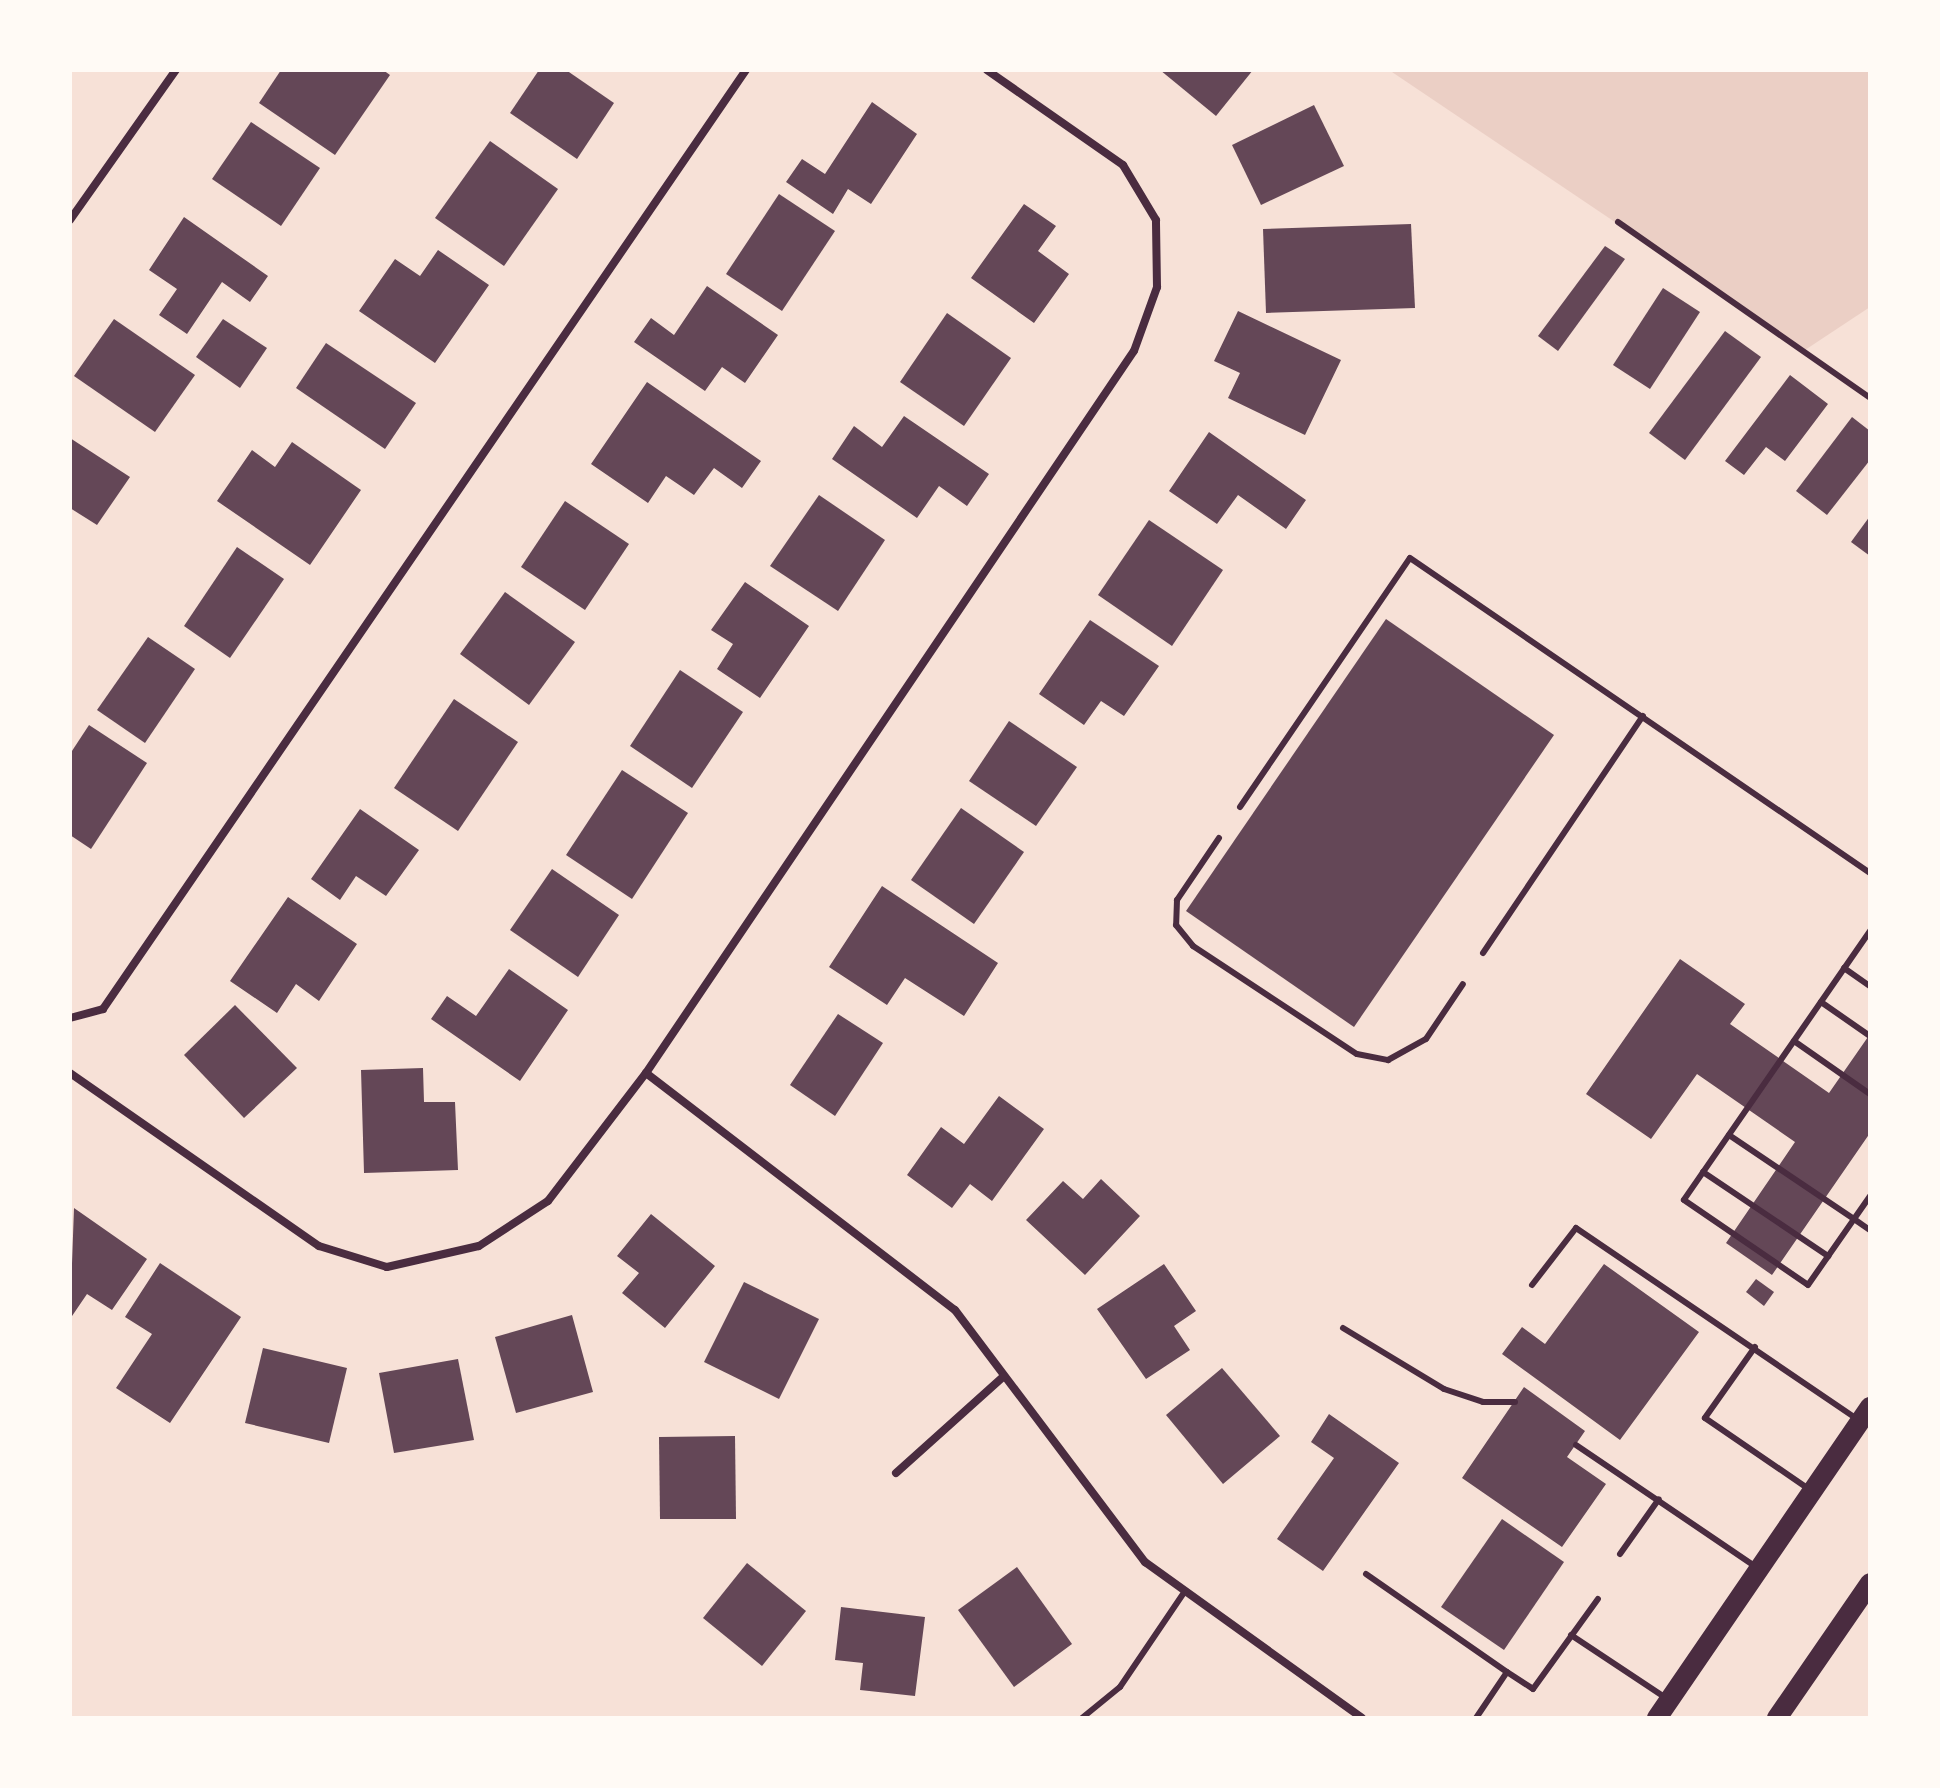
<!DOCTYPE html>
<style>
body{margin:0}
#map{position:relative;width:1940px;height:1788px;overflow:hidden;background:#f7e1d7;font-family:"Public Sans",sans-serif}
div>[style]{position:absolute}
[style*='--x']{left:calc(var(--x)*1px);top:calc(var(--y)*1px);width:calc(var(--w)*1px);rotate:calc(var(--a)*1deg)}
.green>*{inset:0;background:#ebcfc5}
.building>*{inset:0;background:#644757}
.service>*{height:6px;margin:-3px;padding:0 3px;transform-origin:3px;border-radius:3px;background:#4a2c40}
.minor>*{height:8px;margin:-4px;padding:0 4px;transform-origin:4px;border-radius:4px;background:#4a2c40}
.primary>*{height:20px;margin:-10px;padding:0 10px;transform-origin:10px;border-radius:10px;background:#4a2c40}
span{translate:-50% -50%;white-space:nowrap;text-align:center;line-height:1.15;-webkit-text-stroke:6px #fffaf5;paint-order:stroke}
.frame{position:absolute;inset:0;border:72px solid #fffaf5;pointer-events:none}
</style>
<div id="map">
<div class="green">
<i style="clip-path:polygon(1389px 70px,1870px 70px,1870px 307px,1805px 350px)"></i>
</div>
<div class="building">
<i style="clip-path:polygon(281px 70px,383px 70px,390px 75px,335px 155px,259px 103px)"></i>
<i style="clip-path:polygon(539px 70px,566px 70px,614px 103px,577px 159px,510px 113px)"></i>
<i style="clip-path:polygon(1160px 70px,1253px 70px,1216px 116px)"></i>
<i style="clip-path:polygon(872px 102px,917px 134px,871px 204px,848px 189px,833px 214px,786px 182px,802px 159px,825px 174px)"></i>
<i style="clip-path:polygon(1314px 105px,1344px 166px,1261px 205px,1232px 145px)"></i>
<i style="clip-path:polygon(251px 122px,320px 168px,281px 226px,212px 179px)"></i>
<i style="clip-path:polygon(490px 141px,558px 189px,504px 266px,435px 218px)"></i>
<i style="clip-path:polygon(779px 194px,835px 231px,782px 311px,726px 274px)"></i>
<i style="clip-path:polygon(1024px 204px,1056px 226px,1038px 251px,1069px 274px,1034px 323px,971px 278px)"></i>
<i style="clip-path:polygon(184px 217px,268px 276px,250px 302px,222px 282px,187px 334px,159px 315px,177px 289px,149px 270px)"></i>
<i style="clip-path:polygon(1411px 224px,1415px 308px,1266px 313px,1263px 229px)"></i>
<i style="clip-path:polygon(1605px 246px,1625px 259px,1558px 351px,1538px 336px)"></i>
<i style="clip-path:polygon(438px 250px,489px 285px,435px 363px,359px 311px,395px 259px,420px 276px)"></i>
<i style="clip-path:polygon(707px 286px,778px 335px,745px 383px,722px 367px,705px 391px,634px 342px,651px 318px,674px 335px)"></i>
<i style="clip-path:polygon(1663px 288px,1700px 312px,1650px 389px,1613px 365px)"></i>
<i style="clip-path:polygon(1238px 311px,1341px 360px,1305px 435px,1228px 398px,1240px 373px,1214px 361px)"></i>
<i style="clip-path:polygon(947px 313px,1011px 358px,964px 426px,900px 382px)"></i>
<i style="clip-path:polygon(114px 319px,195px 375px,155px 432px,74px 376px)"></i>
<i style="clip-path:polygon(223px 319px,267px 348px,240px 388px,196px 357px)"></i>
<i style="clip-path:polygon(1725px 331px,1761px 357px,1685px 460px,1649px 433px)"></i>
<i style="clip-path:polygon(326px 343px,416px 403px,385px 449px,296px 388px)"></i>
<i style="clip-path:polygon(1790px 375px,1828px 404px,1785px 461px,1766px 447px,1744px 475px,1725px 461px)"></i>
<i style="clip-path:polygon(647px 382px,761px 461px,742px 488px,714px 468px,694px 495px,666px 476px,648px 503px,591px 464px)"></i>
<i style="clip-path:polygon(904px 416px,989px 474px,967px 506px,939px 486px,917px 518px,832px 459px,854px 426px,882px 447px)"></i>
<i style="clip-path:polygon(1852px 417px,1870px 431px,1870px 460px,1827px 515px,1796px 491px)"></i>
<i style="clip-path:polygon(1209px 432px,1306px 500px,1286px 529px,1238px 495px,1217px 524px,1169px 491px)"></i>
<i style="clip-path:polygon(70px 438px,130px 477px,97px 525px,70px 508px)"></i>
<i style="clip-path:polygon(292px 442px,361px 490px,310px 565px,217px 501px,252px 450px,275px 467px)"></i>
<i style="clip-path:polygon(819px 495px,885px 540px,838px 611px,770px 566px)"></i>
<i style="clip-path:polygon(565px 501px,629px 544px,585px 610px,521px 567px)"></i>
<i style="clip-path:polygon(1870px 516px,1870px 556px,1851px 542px)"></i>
<i style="clip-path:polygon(1149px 520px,1223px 570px,1172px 646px,1098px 595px)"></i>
<i style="clip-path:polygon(237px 547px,284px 579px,230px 658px,184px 626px)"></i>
<i style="clip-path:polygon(745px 582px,809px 626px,760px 698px,717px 669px,733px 644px,711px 630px)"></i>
<i style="clip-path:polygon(505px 592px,575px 642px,529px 705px,460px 654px)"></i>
<i style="clip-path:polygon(1386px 619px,1554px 735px,1354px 1027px,1186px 911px)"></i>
<i style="clip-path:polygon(1090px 620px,1159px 666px,1124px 716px,1101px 701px,1084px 725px,1039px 694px)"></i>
<i style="clip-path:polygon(148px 637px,195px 669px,145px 743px,97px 710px)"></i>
<i style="clip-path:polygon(680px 670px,743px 712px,692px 788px,630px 746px)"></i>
<i style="clip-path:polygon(454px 699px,518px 742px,458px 831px,394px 788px)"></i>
<i style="clip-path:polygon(1009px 721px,1077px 767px,1036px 826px,969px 781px)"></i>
<i style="clip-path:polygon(89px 725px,147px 763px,91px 849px,70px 835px,70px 754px)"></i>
<i style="clip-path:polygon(622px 770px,688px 813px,632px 899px,566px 855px)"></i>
<i style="clip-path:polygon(961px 808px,1024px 852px,974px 924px,911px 880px)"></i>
<i style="clip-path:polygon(360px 809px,419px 850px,386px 896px,356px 876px,340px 900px,311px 879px)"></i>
<i style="clip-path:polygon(552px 869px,619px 915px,578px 977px,510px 930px)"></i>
<i style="clip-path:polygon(882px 886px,998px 963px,964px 1016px,905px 978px,887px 1005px,829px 967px)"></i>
<i style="clip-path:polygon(288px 897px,357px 944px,319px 1001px,296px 984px,277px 1013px,230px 981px)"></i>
<i style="clip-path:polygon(1680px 959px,1745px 1004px,1730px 1024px,1829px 1093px,1870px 1034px,1870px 1133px,1772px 1275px,1726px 1243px,1795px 1142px,1697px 1074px,1651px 1139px,1586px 1094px)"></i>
<i style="clip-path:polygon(509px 969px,568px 1010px,520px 1081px,431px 1019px,447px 996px,476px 1016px)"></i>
<i style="clip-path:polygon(235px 1005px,297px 1068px,244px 1118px,184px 1055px)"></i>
<i style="clip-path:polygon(838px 1014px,883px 1043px,835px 1116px,790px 1085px)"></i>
<i style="clip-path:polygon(423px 1068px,424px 1102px,455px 1102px,458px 1170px,364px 1173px,361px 1070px)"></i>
<i style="clip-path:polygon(999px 1096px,1044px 1129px,992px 1201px,970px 1184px,952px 1208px,907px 1175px,941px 1127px,964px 1144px)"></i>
<i style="clip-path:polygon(1101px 1179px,1140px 1216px,1085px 1275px,1026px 1220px,1063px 1181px,1083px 1199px)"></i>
<i style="clip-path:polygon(74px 1208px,147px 1259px,112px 1310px,87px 1294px,70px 1319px)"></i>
<i style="clip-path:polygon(651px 1214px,715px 1266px,665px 1328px,622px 1293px,639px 1273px,617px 1256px)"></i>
<i style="clip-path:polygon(160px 1263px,241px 1317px,170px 1423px,116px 1388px,152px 1334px,125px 1317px)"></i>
<i style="clip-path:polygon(1164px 1264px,1196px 1311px,1174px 1326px,1190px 1350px,1146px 1379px,1097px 1309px)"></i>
<i style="clip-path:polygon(1604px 1264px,1699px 1332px,1620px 1440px,1502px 1354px,1522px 1327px,1545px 1344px)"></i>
<i style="clip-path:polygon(1756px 1279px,1774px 1292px,1764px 1306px,1746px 1292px)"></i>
<i style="clip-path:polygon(744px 1282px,819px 1319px,779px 1399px,704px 1362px)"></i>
<i style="clip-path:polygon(572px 1315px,593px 1392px,516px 1413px,495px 1337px)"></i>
<i style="clip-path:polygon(263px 1348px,347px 1368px,329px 1443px,245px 1423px)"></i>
<i style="clip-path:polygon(458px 1359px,474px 1440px,394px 1453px,379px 1373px)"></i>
<i style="clip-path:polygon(1222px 1368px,1280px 1436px,1223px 1484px,1166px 1415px)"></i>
<i style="clip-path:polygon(1524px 1387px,1585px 1431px,1567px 1457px,1606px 1484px,1562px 1547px,1462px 1478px)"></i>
<i style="clip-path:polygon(1329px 1414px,1399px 1463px,1323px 1571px,1277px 1539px,1334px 1458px,1311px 1442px)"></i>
<i style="clip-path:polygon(735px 1436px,736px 1519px,660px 1519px,659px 1437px)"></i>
<i style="clip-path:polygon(1502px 1519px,1564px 1562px,1504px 1650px,1441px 1607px)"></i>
<i style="clip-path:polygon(747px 1563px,806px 1611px,762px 1666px,703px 1618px)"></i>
<i style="clip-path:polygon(1017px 1567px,1072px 1644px,1014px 1687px,958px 1610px)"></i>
<i style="clip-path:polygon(841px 1607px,925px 1617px,915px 1696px,860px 1690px,863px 1663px,835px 1660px)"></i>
</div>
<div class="service">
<i style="--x:1618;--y:222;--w:307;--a:34.9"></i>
<i style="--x:1240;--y:807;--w:301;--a:-55.7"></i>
<i style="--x:1410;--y:558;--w:558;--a:34.4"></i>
<i style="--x:1219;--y:838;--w:75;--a:124.1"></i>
<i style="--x:1177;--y:900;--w:25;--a:92"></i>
<i style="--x:1176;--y:925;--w:27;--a:51"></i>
<i style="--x:1193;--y:946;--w:196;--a:33.4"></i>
<i style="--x:1357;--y:1054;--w:32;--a:11"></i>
<i style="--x:1388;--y:1060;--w:43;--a:-28.9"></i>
<i style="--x:1426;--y:1039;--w:66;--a:-56.1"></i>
<i style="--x:1870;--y:931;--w:327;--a:124.7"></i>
<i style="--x:1684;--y:1200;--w:150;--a:34.4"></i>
<i style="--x:1808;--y:1285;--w:80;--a:-55.1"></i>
<i style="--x:1854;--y:1219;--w:19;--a:35"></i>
<i style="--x:1483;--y:953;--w:286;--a:-56"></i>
<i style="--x:1844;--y:968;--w:32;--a:35"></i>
<i style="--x:1821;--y:1002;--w:60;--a:34.8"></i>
<i style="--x:1794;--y:1041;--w:93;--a:34.9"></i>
<i style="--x:1729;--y:1135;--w:151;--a:33.9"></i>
<i style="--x:1854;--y:1219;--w:28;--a:-55"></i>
<i style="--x:1703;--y:1172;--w:151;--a:33.9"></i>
<i style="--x:1532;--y:1285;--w:72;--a:-52.3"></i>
<i style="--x:1576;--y:1228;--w:340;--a:34.2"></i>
<i style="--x:1343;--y:1328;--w:118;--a:31.1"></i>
<i style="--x:1444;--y:1389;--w:41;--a:18.4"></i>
<i style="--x:1483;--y:1402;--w:32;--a:0"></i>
<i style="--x:1755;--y:1347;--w:87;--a:125.2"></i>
<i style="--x:1705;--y:1418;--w:127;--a:34.4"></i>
<i style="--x:1576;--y:1445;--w:217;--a:34.1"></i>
<i style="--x:1620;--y:1554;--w:67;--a:-54.7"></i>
<i style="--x:1366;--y:1574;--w:172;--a:34.8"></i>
<i style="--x:1571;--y:1635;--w:114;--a:33.6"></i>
<i style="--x:1082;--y:1718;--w:49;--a:-39.2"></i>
<i style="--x:1120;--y:1687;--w:116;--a:-55.9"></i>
<i style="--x:1476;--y:1718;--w:55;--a:-56"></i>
<i style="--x:1507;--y:1672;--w:31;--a:33"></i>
<i style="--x:1533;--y:1689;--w:111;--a:-54.2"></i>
</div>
<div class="minor">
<i style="--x:70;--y:220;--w:184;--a:-54.8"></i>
<i style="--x:70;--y:1018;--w:34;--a:-15"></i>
<i style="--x:103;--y:1009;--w:1138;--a:-55.6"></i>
<i style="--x:70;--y:1073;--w:303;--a:34.8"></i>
<i style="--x:319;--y:1246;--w:71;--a:17.2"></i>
<i style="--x:387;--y:1267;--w:94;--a:-12.9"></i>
<i style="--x:479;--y:1246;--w:82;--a:-33.1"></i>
<i style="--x:548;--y:1201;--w:161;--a:-52.6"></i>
<i style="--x:646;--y:1073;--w:871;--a:-55.95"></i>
<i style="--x:1134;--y:351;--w:68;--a:-70.2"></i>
<i style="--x:1157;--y:287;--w:67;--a:-90.9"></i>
<i style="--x:1156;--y:220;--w:64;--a:-121"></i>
<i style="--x:1123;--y:165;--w:166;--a:-145.1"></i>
<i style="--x:646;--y:1073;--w:389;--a:37.5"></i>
<i style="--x:955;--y:1310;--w:316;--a:53"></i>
<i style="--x:1145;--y:1562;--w:267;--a:35.7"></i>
<i style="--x:896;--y:1473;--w:144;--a:-41.9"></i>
</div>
<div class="primary">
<i style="--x:1657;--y:1718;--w:377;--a:-55.6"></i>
<i style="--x:1777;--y:1718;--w:164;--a:-55.4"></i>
</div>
<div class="frame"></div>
</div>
